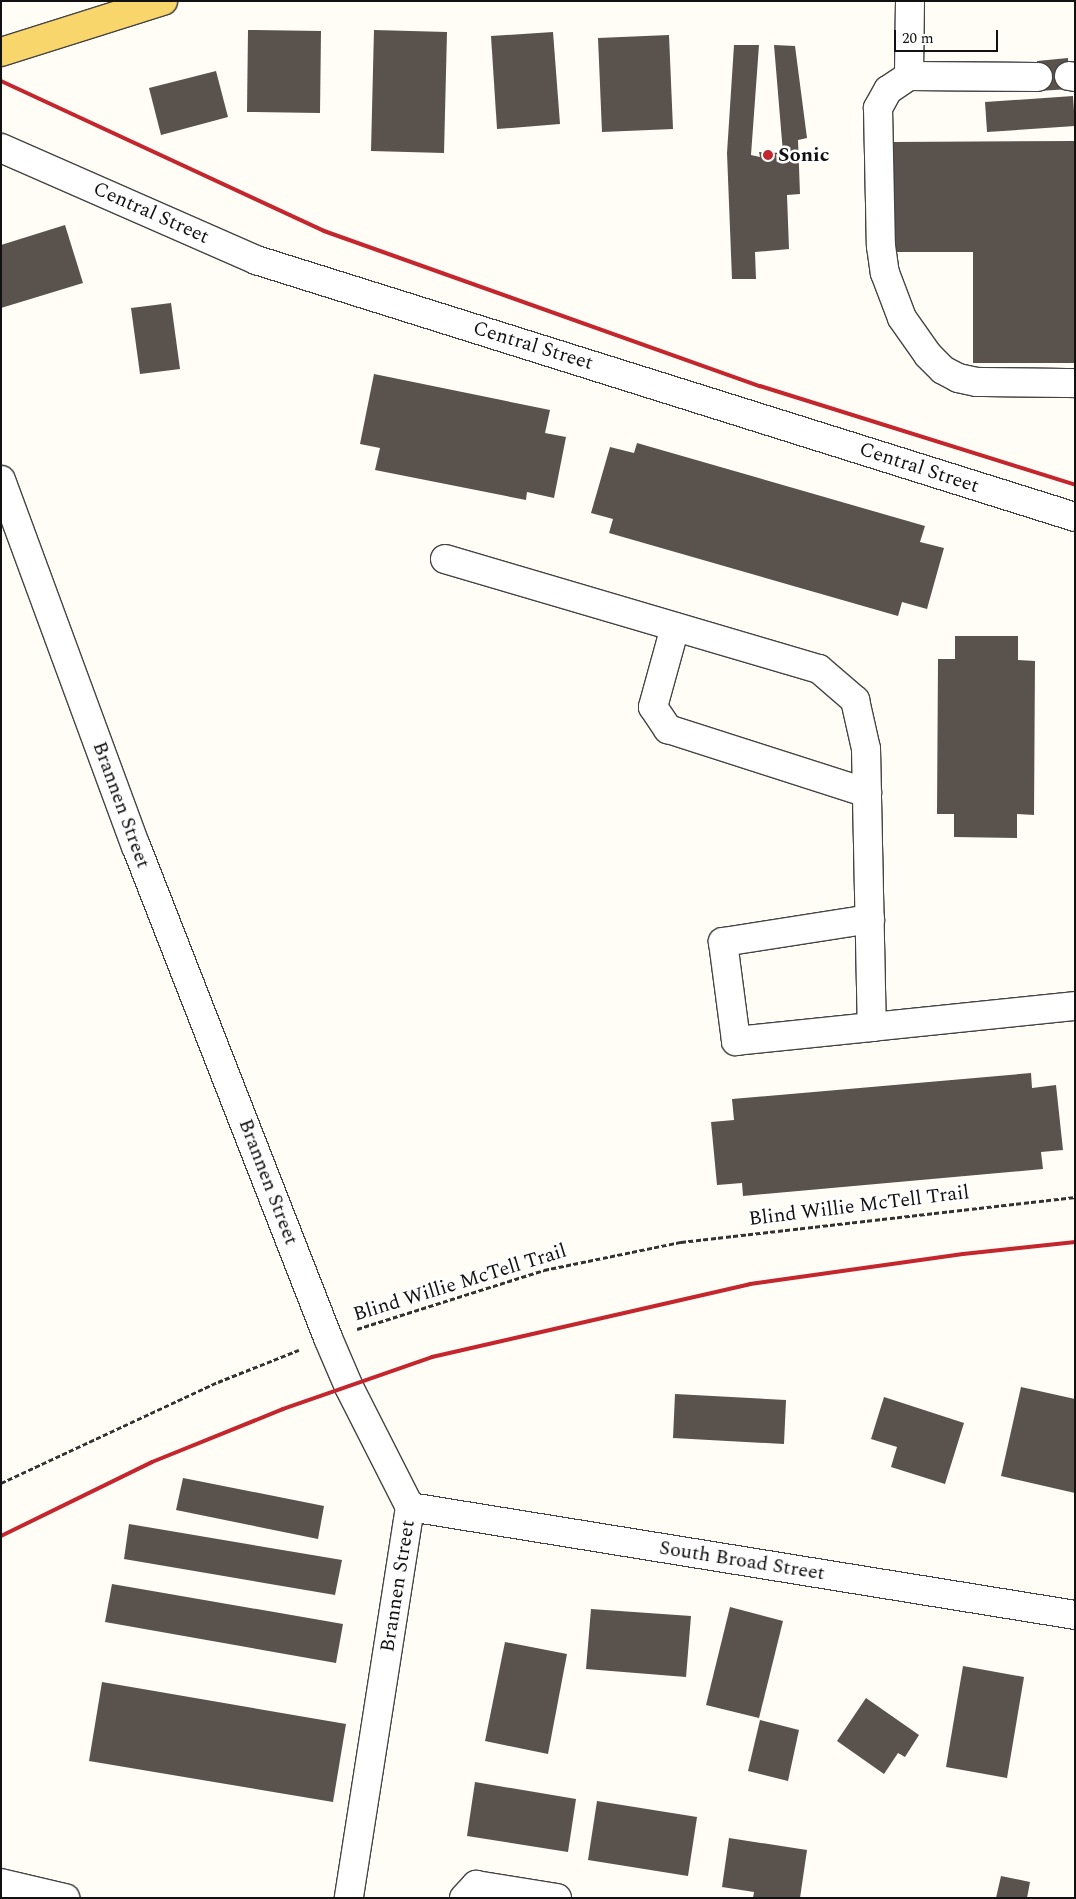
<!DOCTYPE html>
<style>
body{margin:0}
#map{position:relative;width:1076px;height:1899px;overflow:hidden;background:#fffdf5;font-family:Spectral,serif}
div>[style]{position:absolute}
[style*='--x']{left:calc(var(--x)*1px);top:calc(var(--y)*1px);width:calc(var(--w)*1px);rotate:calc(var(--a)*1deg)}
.building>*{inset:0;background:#5a524d}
.path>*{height:3px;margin-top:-1.5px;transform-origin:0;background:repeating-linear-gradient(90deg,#333 0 5px,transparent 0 7.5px)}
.roads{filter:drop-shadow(1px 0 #444) drop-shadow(-1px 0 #444) drop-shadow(0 1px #444) drop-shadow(0 -1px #444)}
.minor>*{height:28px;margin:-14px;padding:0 14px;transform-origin:14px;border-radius:14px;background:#fff}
.major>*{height:28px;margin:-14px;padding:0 14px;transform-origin:14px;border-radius:14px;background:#f9d66b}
.rail>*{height:4px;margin:-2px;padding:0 2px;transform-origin:2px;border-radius:2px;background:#c4262e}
.dots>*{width:14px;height:14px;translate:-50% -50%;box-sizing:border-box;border:2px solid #fff;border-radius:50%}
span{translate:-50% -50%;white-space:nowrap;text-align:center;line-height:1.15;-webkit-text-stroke:5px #fff;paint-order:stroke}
.poi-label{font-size:20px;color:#111;font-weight:700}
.left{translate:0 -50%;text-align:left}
.street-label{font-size:20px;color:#111}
.frame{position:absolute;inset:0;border:2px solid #111;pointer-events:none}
.scale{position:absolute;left:894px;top:30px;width:104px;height:22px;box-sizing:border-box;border:2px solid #111;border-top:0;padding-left:6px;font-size:15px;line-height:18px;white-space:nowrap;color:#111;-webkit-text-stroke:4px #fff;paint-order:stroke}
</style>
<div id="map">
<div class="building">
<i style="clip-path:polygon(248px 30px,321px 31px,320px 113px,247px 112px)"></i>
<i style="clip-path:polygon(374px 30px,447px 32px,444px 153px,371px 151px)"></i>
<i style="clip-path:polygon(553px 32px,560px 124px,497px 129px,491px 36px)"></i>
<i style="clip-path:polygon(669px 35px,673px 129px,602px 132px,598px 38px)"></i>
<i style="clip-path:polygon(734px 45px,759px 45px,751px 155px,760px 157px,759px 152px,783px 153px,774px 45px,795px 46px,807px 138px,798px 140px,800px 194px,787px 195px,789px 249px,755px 252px,756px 279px,732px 279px,727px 153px)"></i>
<i style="clip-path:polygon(1068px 58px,1070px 89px,1039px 91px,1037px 61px)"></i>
<i style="clip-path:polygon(216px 71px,228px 117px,161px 135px,149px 88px)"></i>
<i style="clip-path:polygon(1073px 96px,1075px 126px,987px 132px,985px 102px)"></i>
<i style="clip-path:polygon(1075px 141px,1075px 363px,973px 363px,973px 252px,893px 252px,892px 142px)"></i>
<i style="clip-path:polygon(65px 225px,83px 283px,1px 308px,1px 245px)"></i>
<i style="clip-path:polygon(171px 303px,180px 369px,140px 374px,131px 308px)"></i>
<i style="clip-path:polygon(374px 374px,550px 410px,545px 433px,566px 437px,554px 498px,527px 492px,526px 500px,375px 470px,380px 448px,360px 444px)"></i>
<i style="clip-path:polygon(637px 443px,925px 526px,920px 542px,944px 548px,927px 609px,902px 602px,898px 616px,609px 533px,613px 519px,591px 513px,610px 447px,634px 453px)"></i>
<i style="clip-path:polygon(955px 636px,1018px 636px,1018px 660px,1035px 661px,1034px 815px,1017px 814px,1017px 838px,954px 837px,954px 814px,937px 814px,938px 659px,955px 659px)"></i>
<i style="clip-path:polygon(1031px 1073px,1032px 1088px,1056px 1085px,1063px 1150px,1041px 1152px,1043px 1169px,743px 1196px,742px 1183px,717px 1185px,711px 1122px,734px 1120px,732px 1099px)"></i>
<i style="clip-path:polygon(1021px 1387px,1075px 1399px,1075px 1493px,1001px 1476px)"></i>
<i style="clip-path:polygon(675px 1394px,786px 1400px,784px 1444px,673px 1438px)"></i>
<i style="clip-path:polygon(884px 1397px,964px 1423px,945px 1484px,891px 1467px,897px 1447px,871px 1439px)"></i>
<i style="clip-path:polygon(183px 1478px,324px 1506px,318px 1539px,176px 1510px)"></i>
<i style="clip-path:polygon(129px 1524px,342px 1560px,335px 1595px,124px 1559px)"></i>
<i style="clip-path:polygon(112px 1584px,343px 1624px,336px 1663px,105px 1622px)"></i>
<i style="clip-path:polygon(730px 1607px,783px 1621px,759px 1718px,706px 1705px)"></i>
<i style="clip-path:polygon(591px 1609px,691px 1616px,686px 1677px,586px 1669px)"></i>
<i style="clip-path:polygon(505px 1642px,567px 1654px,548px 1754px,485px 1741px)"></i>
<i style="clip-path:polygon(963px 1666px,1024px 1677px,1007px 1778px,946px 1767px)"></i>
<i style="clip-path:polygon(102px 1682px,346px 1724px,333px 1802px,89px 1761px)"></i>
<i style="clip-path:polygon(866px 1698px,919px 1735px,905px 1757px,898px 1753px,884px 1774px,837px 1741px)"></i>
<i style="clip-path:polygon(760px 1720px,799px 1730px,788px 1781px,748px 1771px)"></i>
<i style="clip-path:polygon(475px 1782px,576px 1799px,568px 1852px,467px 1836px)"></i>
<i style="clip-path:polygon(597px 1801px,697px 1817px,688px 1876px,588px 1860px)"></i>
<i style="clip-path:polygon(729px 1838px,807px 1850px,800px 1898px,753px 1898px,754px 1892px,722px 1887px)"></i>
<i style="clip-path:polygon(1001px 1876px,1030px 1882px,1027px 1898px,996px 1898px)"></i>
</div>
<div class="path">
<i style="--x:357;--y:1329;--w:196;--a:-17.5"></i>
<i style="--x:544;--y:1270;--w:140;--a:-11.6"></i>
<i style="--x:681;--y:1242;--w:397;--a:-6.5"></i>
<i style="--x:1;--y:1483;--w:239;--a:-25"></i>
<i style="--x:218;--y:1382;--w:87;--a:-21.6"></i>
</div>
<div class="roads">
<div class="minor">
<i style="--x:910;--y:1;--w:75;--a:90.8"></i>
<i style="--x:909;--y:76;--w:25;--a:146"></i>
<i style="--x:888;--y:90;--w:21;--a:119"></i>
<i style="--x:878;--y:108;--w:138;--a:88.8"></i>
<i style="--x:881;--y:246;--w:27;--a:82"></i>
<i style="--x:885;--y:273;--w:48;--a:69.3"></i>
<i style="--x:902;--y:318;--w:45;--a:54.9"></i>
<i style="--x:928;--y:355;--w:21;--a:45"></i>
<i style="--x:943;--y:370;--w:17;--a:28"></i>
<i style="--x:958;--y:378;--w:19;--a:12"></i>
<i style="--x:977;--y:382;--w:98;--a:0.6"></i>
<i style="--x:909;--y:76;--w:129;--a:0.4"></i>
<i style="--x:1069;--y:76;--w:6;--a:9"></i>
<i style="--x:1;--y:148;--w:279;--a:23.7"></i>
<i style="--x:256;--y:260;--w:858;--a:17.42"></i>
<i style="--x:1;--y:480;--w:390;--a:69.8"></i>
<i style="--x:136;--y:846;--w:528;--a:68.68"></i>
<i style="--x:328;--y:1338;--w:53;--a:66.8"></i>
<i style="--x:349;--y:1387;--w:135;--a:63.1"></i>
<i style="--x:410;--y:1507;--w:396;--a:98.9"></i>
<i style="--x:445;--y:559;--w:390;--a:16.4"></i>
<i style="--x:819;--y:669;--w:48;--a:40.7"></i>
<i style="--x:855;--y:700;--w:50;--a:77.3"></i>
<i style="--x:866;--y:749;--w:278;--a:88.8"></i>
<i style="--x:872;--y:1027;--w:204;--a:-5.9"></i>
<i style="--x:675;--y:627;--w:83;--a:105.4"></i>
<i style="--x:653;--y:707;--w:27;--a:56"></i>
<i style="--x:668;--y:729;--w:209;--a:17.8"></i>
<i style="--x:870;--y:919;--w:149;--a:171.1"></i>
<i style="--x:723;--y:942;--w:100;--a:82.5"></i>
<i style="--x:736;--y:1041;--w:137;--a:-5.9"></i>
<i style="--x:410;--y:1507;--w:674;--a:9.22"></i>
<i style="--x:1;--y:1883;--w:66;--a:13.2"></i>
<i style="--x:464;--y:1898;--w:18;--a:-47"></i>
<i style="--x:476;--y:1885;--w:82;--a:9.1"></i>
</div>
<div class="major">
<i style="--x:1;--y:52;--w:170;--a:-17.5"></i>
</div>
</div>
<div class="rail">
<i style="--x:1;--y:81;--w:356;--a:24.9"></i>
<i style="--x:324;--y:231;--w:463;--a:19.6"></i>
<i style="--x:760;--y:386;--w:330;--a:17.4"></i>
<i style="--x:1;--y:1536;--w:168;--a:-26.1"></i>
<i style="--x:152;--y:1462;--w:141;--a:-22"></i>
<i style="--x:283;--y:1409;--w:158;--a:-19.2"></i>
<i style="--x:432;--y:1357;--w:326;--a:-12.9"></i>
<i style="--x:750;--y:1284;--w:215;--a:-8"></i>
<i style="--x:963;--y:1254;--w:113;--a:-6.1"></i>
</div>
<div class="dots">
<i style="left:768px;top:155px;background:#c4262e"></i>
</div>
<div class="poi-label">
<span class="left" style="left:778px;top:155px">Sonic</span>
</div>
<div class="street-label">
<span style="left:151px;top:213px;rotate:24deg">Central Street</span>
<span style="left:533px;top:346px;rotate:17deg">Central Street</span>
<span style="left:919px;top:468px;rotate:18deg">Central Street</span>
<span style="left:121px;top:805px;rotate:70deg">Brannen Street</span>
<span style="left:268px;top:1182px;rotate:69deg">Brannen Street</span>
<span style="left:859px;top:1206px;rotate:-7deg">Blind Willie McTell Trail</span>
<span style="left:460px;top:1283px;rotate:-17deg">Blind Willie McTell Trail</span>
<span style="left:742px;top:1561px;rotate:9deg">South Broad Street</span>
<span style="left:398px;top:1586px;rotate:-81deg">Brannen Street</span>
</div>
<div class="frame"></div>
<div class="scale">20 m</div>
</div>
